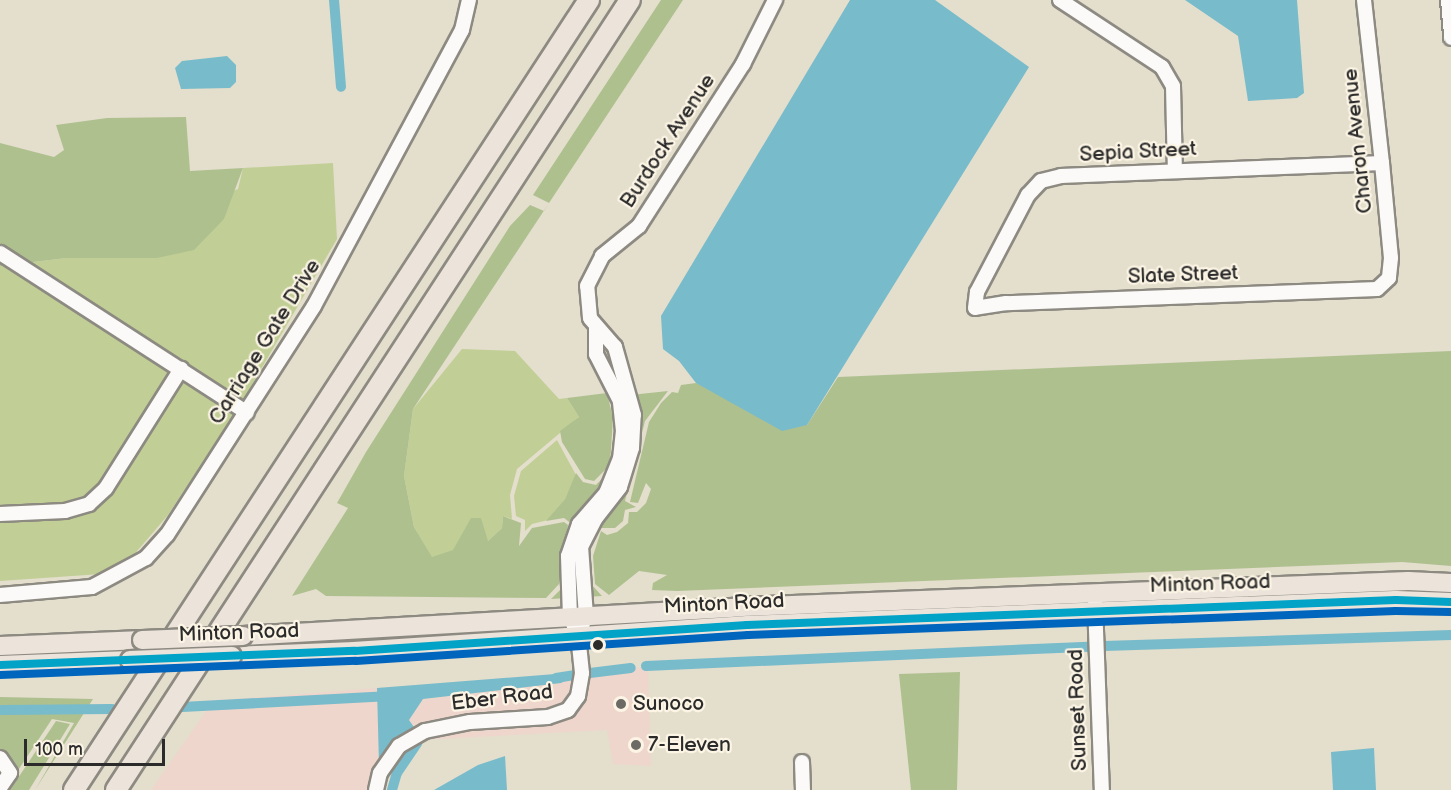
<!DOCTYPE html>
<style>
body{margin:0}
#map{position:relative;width:1451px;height:790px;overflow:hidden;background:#e4decd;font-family:"Balsamiq Sans",sans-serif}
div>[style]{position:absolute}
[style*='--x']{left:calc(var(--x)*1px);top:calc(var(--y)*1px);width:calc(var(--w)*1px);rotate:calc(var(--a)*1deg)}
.built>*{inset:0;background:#eed6cc}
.green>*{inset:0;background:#c1cf96}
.forest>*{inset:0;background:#afc08f}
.water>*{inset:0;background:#78bbca}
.canal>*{height:10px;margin:-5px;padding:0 5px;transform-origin:5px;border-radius:5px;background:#78bbca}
.roads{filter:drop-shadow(2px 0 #8d8a82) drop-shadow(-2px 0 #8d8a82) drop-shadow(0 2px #8d8a82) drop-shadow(0 -2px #8d8a82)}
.minor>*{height:14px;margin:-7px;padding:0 7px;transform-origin:7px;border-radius:7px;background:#fbfaf8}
.major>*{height:18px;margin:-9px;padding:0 9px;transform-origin:9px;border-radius:9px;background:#ece4db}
.highway>*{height:20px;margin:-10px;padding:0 10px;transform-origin:10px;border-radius:10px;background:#ece4db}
.bridges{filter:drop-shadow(2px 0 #8d8a82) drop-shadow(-2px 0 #8d8a82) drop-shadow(0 2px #8d8a82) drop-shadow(0 -2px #8d8a82)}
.major-bridge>*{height:18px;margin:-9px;padding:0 9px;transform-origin:9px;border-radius:9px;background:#ece4db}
.bus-1>*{height:8px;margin:-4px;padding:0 4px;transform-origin:4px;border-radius:4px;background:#02a3c6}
.bus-2>*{height:8px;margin:-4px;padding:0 4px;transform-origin:4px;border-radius:4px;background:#0065bd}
.dots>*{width:16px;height:16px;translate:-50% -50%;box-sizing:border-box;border:3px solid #fcf5e5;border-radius:50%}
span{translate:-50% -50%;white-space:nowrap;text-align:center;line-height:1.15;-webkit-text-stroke:4.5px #fcf5e5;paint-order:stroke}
.street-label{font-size:21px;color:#2b2b2b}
.poi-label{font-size:21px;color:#2b2b2b}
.left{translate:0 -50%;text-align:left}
.scale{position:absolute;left:24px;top:739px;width:141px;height:27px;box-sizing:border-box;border:3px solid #2b2b2b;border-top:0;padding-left:8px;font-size:18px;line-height:21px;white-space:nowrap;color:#2b2b2b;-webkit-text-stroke:4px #fcf5e5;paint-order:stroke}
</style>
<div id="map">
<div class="built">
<i style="clip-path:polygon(648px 667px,651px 766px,613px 764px,607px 730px,422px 740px,452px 730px,548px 722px,583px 698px,587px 672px)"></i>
<i style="clip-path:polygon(577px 672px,573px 694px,558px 710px,416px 730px,409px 720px,423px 699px,561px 683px,567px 679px,568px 673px)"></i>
<i style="clip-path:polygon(377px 688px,379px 765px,372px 774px,371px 790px,151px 790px,213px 701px)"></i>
</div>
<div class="green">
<i style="clip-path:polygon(333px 163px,337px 239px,243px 400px,168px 515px,132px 557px,101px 574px,0 581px,0 266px,67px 258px,238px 189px,243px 168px)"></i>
<i style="clip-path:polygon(462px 349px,515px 351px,559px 399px,567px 398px,579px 417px,517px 469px,510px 495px,512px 519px,503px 516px,502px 528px,488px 541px,432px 558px,414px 527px,404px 476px,413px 409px)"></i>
<i style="clip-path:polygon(557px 440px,576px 475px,565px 499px,548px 520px,532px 524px,525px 531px,525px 520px,516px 516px,514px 496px,521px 471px)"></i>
</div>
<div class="forest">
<i style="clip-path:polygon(661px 0,683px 0,413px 409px,404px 476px,414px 527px,432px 557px,453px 550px,471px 518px,481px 518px,488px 541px,502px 528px,503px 516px,521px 523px,519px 546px,532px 528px,564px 522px,568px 525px,559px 584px,546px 598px,326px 596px,316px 589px,292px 596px,348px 508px,337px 503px,366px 452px,510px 226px,530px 205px,544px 211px,549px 203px,533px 195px)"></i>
<i style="clip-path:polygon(186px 117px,190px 171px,243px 168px,224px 219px,194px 250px,157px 258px,67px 258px,0 266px,0 143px,54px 157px,64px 150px,56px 125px,107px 118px)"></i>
<i style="clip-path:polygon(1451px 351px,1451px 566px,1402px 562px,677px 591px,652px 590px,653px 583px,667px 575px,639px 571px,609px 595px,595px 584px,593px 556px,601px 531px,607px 535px,617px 532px,628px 523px,629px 512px,637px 512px,646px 503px,651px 489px,646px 483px,638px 503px,630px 502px,649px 422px,661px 403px,672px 392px,678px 393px,681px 385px,696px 383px,807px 425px,838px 377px)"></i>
<i style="clip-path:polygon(668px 391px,645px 421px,625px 501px,636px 507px,625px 510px,623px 521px,615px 528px,598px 528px,592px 542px,588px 556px,591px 584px,602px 596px,551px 599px,563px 587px,573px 525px,564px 518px,546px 521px,565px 499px,576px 473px,583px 482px,596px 485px,614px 466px,618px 418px,612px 397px)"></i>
<i style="clip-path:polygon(607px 393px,613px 418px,610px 465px,594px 481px,585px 479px,562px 442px,560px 431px,579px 417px,567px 398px)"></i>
<i style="clip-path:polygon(960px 672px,957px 790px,911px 790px,899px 674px)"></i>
<i style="clip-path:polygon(0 697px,93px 699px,35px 790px,74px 723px,52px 719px,5px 790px,0 790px)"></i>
<i style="clip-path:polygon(56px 721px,70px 724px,29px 790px,10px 790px)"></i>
</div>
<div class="water">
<i style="clip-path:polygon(850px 0,935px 0,1029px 67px,807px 425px,782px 431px,696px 383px,679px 361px,663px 349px,661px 316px)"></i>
<i style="clip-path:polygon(1185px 0,1297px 0,1304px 93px,1297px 98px,1248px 101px,1238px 36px)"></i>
<i style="clip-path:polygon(227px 56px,236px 65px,236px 82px,230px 88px,181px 89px,175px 68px,182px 61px)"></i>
<i style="clip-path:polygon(568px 673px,568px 679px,561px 683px,423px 699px,409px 720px,416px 730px,379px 765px,377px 688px)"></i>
<i style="clip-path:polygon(1374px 748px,1376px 790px,1333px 790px,1331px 752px)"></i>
<i style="clip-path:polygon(505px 756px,507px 790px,434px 790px,478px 765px)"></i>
</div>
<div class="canal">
<i style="--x:334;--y:0;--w:87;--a:85.4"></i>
<i style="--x:1104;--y:646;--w:347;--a:-1.8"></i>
<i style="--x:646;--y:666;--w:443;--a:-2.5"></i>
<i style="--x:590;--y:673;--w:41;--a:-7"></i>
<i style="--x:556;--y:678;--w:18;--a:-9"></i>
<i style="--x:182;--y:707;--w:209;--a:-3"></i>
<i style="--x:0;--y:710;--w:112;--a:-0.5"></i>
<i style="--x:392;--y:790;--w:18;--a:-74"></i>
<i style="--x:397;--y:773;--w:36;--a:-56"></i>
</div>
<div class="roads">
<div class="minor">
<i style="--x:1060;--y:0;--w:122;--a:33.3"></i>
<i style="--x:1162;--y:67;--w:22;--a:60"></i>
<i style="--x:1173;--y:86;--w:85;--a:88.7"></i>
<i style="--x:1364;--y:0;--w:164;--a:83.7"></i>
<i style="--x:1382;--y:163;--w:95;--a:84.6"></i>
<i style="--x:1391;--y:258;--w:20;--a:96"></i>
<i style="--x:1389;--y:278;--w:16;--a:137"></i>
<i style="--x:1377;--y:289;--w:371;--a:177.8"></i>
<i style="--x:1006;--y:303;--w:31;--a:171"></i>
<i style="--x:975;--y:308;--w:16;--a:-83"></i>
<i style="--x:977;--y:292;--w:110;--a:-62.3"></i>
<i style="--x:1028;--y:195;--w:19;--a:-47"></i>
<i style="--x:1041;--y:181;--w:21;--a:-14"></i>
<i style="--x:1061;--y:176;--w:321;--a:-2.3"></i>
<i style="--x:1448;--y:0;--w:38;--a:85"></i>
<i style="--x:0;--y:253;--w:294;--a:32.9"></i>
<i style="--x:0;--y:514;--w:65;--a:-2.6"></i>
<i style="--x:65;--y:511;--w:25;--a:-16"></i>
<i style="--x:89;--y:504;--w:23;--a:-43"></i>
<i style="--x:106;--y:488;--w:141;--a:-57.8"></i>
<i style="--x:0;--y:595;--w:92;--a:-5"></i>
<i style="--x:92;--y:587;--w:61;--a:-28.2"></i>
<i style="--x:146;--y:558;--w:31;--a:-48"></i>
<i style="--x:167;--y:535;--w:272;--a:-57.3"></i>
<i style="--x:314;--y:306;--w:313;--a:-61.8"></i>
<i style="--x:462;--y:30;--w:31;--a:-77"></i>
<i style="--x:1095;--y:603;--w:187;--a:87.9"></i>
<i style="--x:578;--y:635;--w:21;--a:-67"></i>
<i style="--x:586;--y:616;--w:69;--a:-94.1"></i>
<i style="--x:581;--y:547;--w:33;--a:-63"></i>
<i style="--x:596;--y:518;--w:39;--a:-52"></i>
<i style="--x:620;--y:487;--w:41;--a:-72.9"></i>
<i style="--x:632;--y:448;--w:33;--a:-87"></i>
<i style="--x:634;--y:415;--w:71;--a:-105.6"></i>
<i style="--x:615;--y:347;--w:38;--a:-131"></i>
<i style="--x:590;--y:318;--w:32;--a:-95"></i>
<i style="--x:587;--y:286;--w:34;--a:-63"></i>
<i style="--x:602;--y:256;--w:48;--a:-39"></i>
<i style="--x:639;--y:226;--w:193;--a:-57.3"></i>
<i style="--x:743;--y:64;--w:72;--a:-63.4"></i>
<i style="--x:0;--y:758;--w:18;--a:56"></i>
<i style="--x:10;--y:773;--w:18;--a:124"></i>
<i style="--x:802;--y:762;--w:28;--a:88"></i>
<i style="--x:376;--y:790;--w:17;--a:-77"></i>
<i style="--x:380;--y:773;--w:33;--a:-55"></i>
<i style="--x:399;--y:746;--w:30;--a:-30"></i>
<i style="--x:425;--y:731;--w:46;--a:-11.3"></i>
<i style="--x:470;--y:722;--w:78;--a:-3.7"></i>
<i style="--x:548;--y:717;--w:21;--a:-19"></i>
<i style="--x:568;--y:710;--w:17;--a:-54"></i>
<i style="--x:578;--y:696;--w:23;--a:-80"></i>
<i style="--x:582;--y:673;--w:38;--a:-96"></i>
<i style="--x:578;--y:635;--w:20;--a:-114"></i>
<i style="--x:570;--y:617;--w:61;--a:-91.9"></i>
<i style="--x:568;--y:556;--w:34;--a:-71"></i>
<i style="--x:579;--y:524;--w:41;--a:-48.9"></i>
<i style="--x:606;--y:493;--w:37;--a:-68"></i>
<i style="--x:620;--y:459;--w:28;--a:-84"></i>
<i style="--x:623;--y:431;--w:30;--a:-96"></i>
<i style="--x:620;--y:401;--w:53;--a:-117.1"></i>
<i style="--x:596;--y:354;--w:26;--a:-90"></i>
</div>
<div class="major">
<i style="--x:243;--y:636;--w:499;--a:-3.3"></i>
<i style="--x:741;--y:607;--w:668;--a:-2.23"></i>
<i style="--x:1408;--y:581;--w:43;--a:2.7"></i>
<i style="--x:0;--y:646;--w:142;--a:-2.4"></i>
<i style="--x:232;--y:656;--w:123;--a:-2.3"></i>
<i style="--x:355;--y:651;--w:393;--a:-3.8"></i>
<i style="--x:747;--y:625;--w:649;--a:-2.21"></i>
<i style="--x:1396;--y:600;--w:55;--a:2.1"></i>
<i style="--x:0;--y:665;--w:130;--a:-2.2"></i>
</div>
<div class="highway">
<i style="--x:74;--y:790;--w:943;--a:-56.9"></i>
<i style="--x:116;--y:790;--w:942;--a:-56.95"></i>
</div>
</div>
<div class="bridges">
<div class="major-bridge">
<i style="--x:142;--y:640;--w:101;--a:-2.3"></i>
<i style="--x:130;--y:660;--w:102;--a:-2.2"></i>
</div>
</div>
<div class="bus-1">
<i style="--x:0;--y:665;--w:355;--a:-2.3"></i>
<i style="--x:355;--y:651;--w:393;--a:-3.8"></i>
<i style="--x:747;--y:625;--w:649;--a:-2.21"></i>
<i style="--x:1396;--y:600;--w:55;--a:2.1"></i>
</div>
<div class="bus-2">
<i style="--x:0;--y:675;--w:356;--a:-2.3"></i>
<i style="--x:356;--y:661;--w:393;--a:-3.8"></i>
<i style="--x:748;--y:635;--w:648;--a:-2.12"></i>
<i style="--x:1396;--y:611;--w:55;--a:1"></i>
</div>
<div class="dots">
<i style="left:598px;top:645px;background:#2b2b2b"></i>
<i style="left:621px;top:704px;background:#6c6a64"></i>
<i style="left:636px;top:745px;background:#6c6a64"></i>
</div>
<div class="street-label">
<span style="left:668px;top:141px;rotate:-57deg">Burdock Avenue</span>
<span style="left:1358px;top:141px;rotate:-96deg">Charon Avenue</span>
<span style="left:1138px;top:152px;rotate:-3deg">Sepia Street</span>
<span style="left:1183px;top:275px;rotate:-2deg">Slate Street</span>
<span style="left:265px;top:342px;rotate:-58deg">Carriage Gate Drive</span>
<span style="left:1210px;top:584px;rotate:-2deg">Minton Road</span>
<span style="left:724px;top:604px;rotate:-3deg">Minton Road</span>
<span style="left:239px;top:633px;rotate:-2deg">Minton Road</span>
<span style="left:502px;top:698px;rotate:-7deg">Eber Road</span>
<span style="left:1078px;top:710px;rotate:-92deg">Sunset Road</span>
</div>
<div class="poi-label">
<span class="left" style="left:633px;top:704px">Sunoco</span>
<span class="left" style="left:648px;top:745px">7-Eleven</span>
</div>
<div class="scale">100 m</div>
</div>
